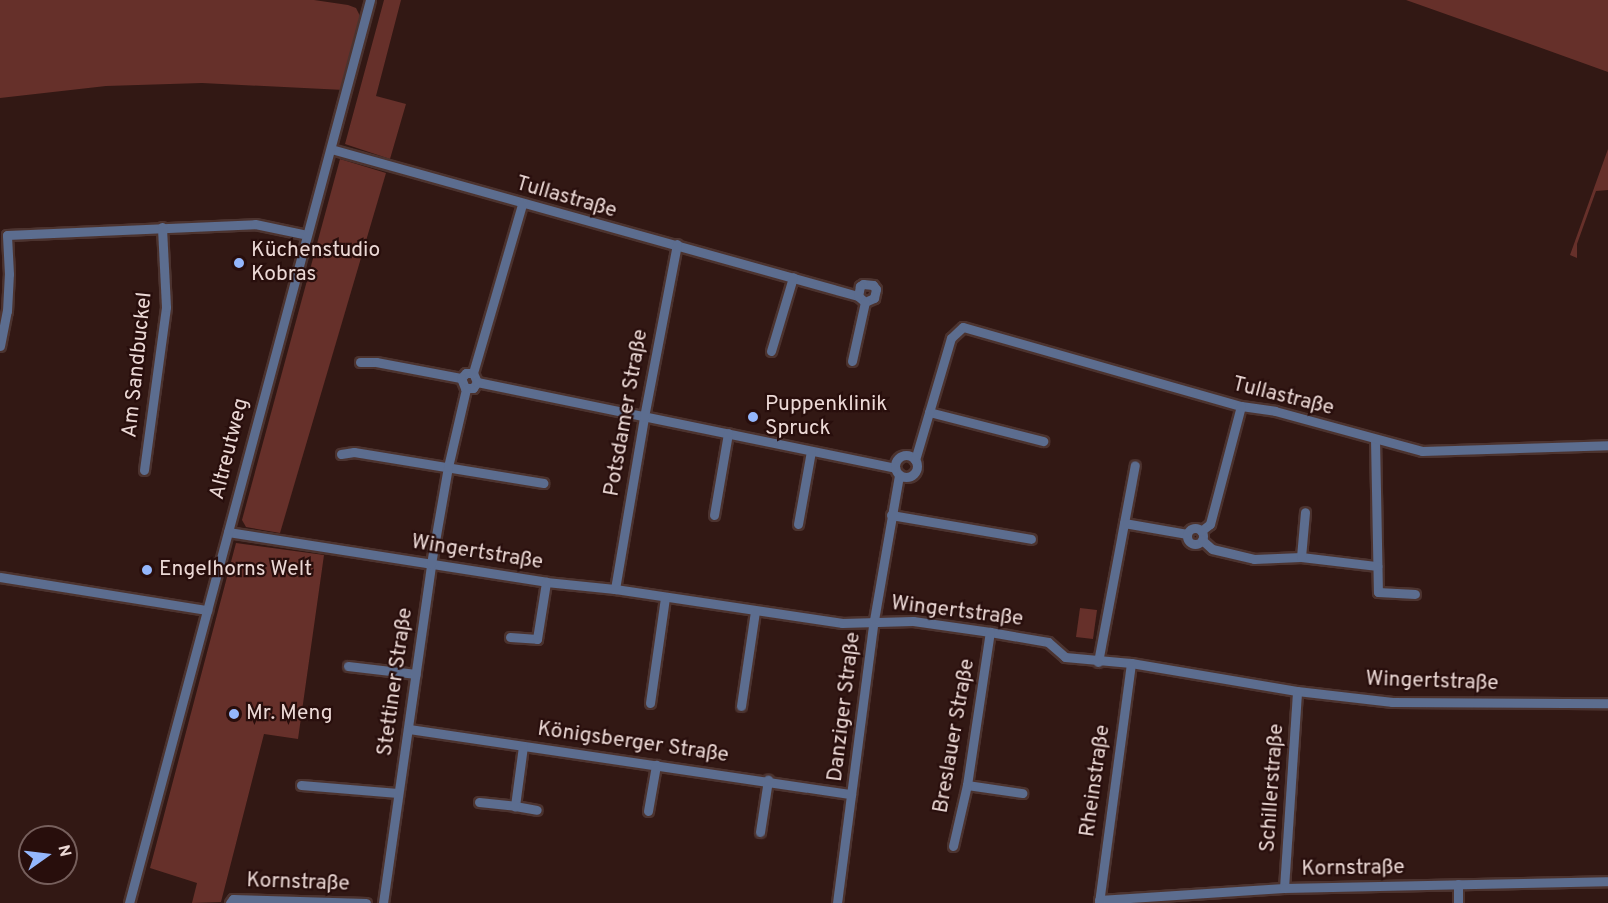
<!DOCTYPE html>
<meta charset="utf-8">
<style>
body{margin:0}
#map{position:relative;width:1608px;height:903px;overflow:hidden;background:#321814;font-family:Overpass,sans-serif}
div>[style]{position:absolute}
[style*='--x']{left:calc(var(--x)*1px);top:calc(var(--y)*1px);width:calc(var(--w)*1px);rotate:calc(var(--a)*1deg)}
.green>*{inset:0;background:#66302a}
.roads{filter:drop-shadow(2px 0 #4c332f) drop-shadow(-2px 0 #4c332f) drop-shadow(0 2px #4c332f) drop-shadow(0 -2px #4c332f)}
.minor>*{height:9px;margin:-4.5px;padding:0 4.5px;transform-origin:4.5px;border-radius:4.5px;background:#5c6d8f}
.minor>.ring{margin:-4.5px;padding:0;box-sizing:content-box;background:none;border:9px solid #5c6d8f;border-radius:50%}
.dots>*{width:16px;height:16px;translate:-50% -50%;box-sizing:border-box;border:3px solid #280e0c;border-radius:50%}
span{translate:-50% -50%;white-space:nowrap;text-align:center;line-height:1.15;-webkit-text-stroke:4.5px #280e0c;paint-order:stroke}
.street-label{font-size:21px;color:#ebd8d5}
.poi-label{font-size:21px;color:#ebd8d5}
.left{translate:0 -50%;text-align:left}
.north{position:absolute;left:18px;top:825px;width:60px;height:60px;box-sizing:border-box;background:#280e0c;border:2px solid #765f5c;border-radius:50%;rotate:76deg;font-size:16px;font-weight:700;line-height:24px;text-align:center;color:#ebd8d5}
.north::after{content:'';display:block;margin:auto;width:21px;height:27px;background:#94b7fd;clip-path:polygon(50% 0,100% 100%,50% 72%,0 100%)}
</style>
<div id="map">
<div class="green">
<i style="clip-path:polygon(0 0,314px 0,348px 5px,356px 8px,360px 16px,344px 90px,202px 83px,106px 86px,0 98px)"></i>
<i style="clip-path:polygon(384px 0,401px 0,376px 96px,406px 104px,390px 159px,345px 144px)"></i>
<i style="clip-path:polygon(1406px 0,1608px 0,1608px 72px,1533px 45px)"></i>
<i style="clip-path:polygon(1608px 149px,1608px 190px,1596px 191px,1577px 244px,1577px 258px,1570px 255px)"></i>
<i style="clip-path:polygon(340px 159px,386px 173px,280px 533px,246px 527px,242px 520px)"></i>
<i style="clip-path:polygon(301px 276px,304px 276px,236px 523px,235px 521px)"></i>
<i style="clip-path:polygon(236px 543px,324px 555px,298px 739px,264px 734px,221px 902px,192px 903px,197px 883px,150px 868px)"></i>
<i style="clip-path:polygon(1080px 608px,1097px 610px,1093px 639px,1076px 637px)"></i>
</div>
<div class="roads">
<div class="minor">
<i style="--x:331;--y:149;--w:547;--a:15.59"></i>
<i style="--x:858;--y:296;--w:9;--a:41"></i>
<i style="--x:865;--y:302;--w:10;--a:-24"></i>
<i style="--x:874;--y:298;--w:9;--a:-77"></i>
<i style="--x:876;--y:289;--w:5;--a:-127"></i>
<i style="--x:873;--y:285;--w:10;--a:-174"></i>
<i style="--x:863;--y:284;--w:4;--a:146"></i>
<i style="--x:860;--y:286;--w:10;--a:101"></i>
<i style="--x:0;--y:346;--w:36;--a:-79"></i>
<i style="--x:7;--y:311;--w:37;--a:-87"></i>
<i style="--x:9;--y:274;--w:39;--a:-93"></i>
<i style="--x:7;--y:235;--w:248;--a:-2.5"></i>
<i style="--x:255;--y:224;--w:53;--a:11.9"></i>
<i style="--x:771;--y:351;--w:77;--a:-73.4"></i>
<i style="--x:852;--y:361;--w:60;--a:-77.6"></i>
<i style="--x:360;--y:362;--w:16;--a:0"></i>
<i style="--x:376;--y:362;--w:86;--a:10.7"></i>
<i style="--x:473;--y:373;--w:7;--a:180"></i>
<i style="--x:466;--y:373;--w:7;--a:135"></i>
<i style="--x:461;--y:378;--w:11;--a:68"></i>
<i style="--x:465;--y:388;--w:8;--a:0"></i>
<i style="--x:473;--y:388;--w:7;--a:-56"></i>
<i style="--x:477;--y:382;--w:10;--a:-114"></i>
<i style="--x:473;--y:373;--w:176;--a:-73.8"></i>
<i style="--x:477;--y:382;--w:427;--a:11.6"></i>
<i style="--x:929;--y:412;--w:118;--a:14.3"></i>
<i style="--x:1375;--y:439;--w:153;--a:88.9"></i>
<i style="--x:1378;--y:592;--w:37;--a:3"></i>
<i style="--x:341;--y:454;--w:13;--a:-9"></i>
<i style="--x:354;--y:452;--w:192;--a:9.3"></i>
<i class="ring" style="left:895px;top:455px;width:13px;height:13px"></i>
<i style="--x:915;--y:460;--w:127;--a:-73.6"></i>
<i style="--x:951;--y:338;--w:16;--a:-43"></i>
<i style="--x:963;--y:327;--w:289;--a:15.9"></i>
<i style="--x:1241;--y:406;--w:34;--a:8"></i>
<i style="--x:1275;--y:411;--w:152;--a:15.2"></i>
<i style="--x:1422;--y:451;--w:186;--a:-1.8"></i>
<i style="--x:144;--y:470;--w:164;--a:-82.3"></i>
<i style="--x:166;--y:307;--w:80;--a:-92.9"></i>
<i style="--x:714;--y:515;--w:83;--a:-80.3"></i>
<i style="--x:891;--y:515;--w:142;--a:9.7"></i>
<i style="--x:1124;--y:523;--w:64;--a:9.9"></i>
<i style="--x:798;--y:524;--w:74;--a:-79.9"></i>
<i class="ring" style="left:1187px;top:528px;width:7px;height:7px"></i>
<i style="--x:1201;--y:531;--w:11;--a:-38"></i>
<i style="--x:1210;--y:524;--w:122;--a:-75.3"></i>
<i style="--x:228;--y:532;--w:322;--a:8.9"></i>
<i style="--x:546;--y:582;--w:69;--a:5.8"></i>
<i style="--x:615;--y:589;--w:230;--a:8.5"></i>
<i style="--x:842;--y:623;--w:71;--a:-1.6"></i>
<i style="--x:913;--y:621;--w:78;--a:8.1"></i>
<i style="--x:990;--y:632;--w:59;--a:9.8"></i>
<i style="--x:1048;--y:642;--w:23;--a:41"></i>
<i style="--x:1065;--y:657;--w:66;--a:5.2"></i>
<i style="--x:1131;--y:663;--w:168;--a:9.6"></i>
<i style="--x:1297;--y:691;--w:96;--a:6.6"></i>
<i style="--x:1392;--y:702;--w:216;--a:0.3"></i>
<i style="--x:1202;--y:540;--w:13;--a:42"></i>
<i style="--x:1212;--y:549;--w:43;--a:13.4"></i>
<i style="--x:1254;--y:559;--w:47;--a:-2.4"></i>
<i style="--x:1301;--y:557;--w:77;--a:6.8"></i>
<i style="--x:1301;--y:557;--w:45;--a:-84.9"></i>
<i style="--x:0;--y:577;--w:210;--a:9.1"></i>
<i style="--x:615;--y:589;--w:174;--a:-80.4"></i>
<i style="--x:644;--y:417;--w:176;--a:-79.2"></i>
<i style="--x:510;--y:637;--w:27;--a:4"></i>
<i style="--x:537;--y:639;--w:58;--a:-81"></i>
<i style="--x:1098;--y:662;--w:200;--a:-79.4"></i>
<i style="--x:348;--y:666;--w:68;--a:6.7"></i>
<i style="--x:650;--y:703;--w:107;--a:-81.9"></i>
<i style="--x:741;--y:706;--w:96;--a:-81.6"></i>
<i style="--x:409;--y:729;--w:447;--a:8.4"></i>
<i style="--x:523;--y:746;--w:61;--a:97.6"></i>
<i style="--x:515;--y:806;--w:22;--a:10"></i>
<i style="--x:301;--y:785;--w:97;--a:4.7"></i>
<i style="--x:967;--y:785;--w:56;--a:8.3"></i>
<i style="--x:479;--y:802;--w:36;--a:6"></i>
<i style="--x:648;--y:811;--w:47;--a:-80.1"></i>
<i style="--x:760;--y:832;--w:53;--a:-81.3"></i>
<i style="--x:953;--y:846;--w:63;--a:-77.1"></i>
<i style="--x:967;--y:785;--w:155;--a:-81.5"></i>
<i style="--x:1458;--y:884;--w:19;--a:90"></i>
<i style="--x:1284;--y:888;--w:197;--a:-86.2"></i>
<i style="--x:1099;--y:900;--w:185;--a:-3.7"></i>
<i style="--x:1284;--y:888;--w:324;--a:-1.2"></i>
<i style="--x:129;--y:903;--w:935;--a:-75.06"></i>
<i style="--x:230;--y:903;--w:5;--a:-53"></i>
<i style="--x:233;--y:899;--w:133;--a:1.7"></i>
<i style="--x:383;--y:903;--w:342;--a:-81.9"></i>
<i style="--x:431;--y:564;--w:98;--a:-80.1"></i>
<i style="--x:448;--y:467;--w:80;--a:-77"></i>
<i style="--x:837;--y:903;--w:285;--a:-82.6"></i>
<i style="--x:874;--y:620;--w:147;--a:-80.2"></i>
<i style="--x:1099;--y:903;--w:242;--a:-82.4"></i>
</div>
</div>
<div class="dots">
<i style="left:239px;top:263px;background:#94b7fd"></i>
<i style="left:753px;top:417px;background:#94b7fd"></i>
<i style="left:147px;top:570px;background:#94b7fd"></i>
<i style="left:234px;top:714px;background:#94b7fd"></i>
</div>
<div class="street-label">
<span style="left:566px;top:198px;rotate:16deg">Tullastraße</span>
<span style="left:138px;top:365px;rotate:-84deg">Am Sandbuckel</span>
<span style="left:1283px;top:397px;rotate:14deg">Tullastraße</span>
<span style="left:627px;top:413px;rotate:-80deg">Potsdamer Straße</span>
<span style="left:230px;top:449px;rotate:-76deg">Altreutweg</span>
<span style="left:477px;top:553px;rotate:9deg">Wingertstraße</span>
<span style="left:957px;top:612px;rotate:7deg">Wingertstraße</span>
<span style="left:396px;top:682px;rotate:-82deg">Stettiner Straße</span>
<span style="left:1432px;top:682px;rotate:2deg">Wingertstraße</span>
<span style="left:845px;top:707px;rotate:-83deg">Danziger Straße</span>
<span style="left:955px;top:736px;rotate:-80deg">Breslauer Straße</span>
<span style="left:633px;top:743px;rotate:8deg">Königsberger Straße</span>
<span style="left:1096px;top:781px;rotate:-82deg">Rheinstraße</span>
<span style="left:1273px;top:788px;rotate:-86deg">Schillerstraße</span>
<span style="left:1353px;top:869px;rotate:-1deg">Kornstraße</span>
<span style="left:298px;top:883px;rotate:2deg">Kornstraße</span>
</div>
<div class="poi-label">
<span class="left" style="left:251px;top:263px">Küchenstudio<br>Kobras</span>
<span class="left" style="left:765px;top:417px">Puppenklinik<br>Spruck</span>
<span class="left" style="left:159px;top:570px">Engelhorns Welt</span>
<span class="left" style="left:246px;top:714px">Mr. Meng</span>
</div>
<div class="north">N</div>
</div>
